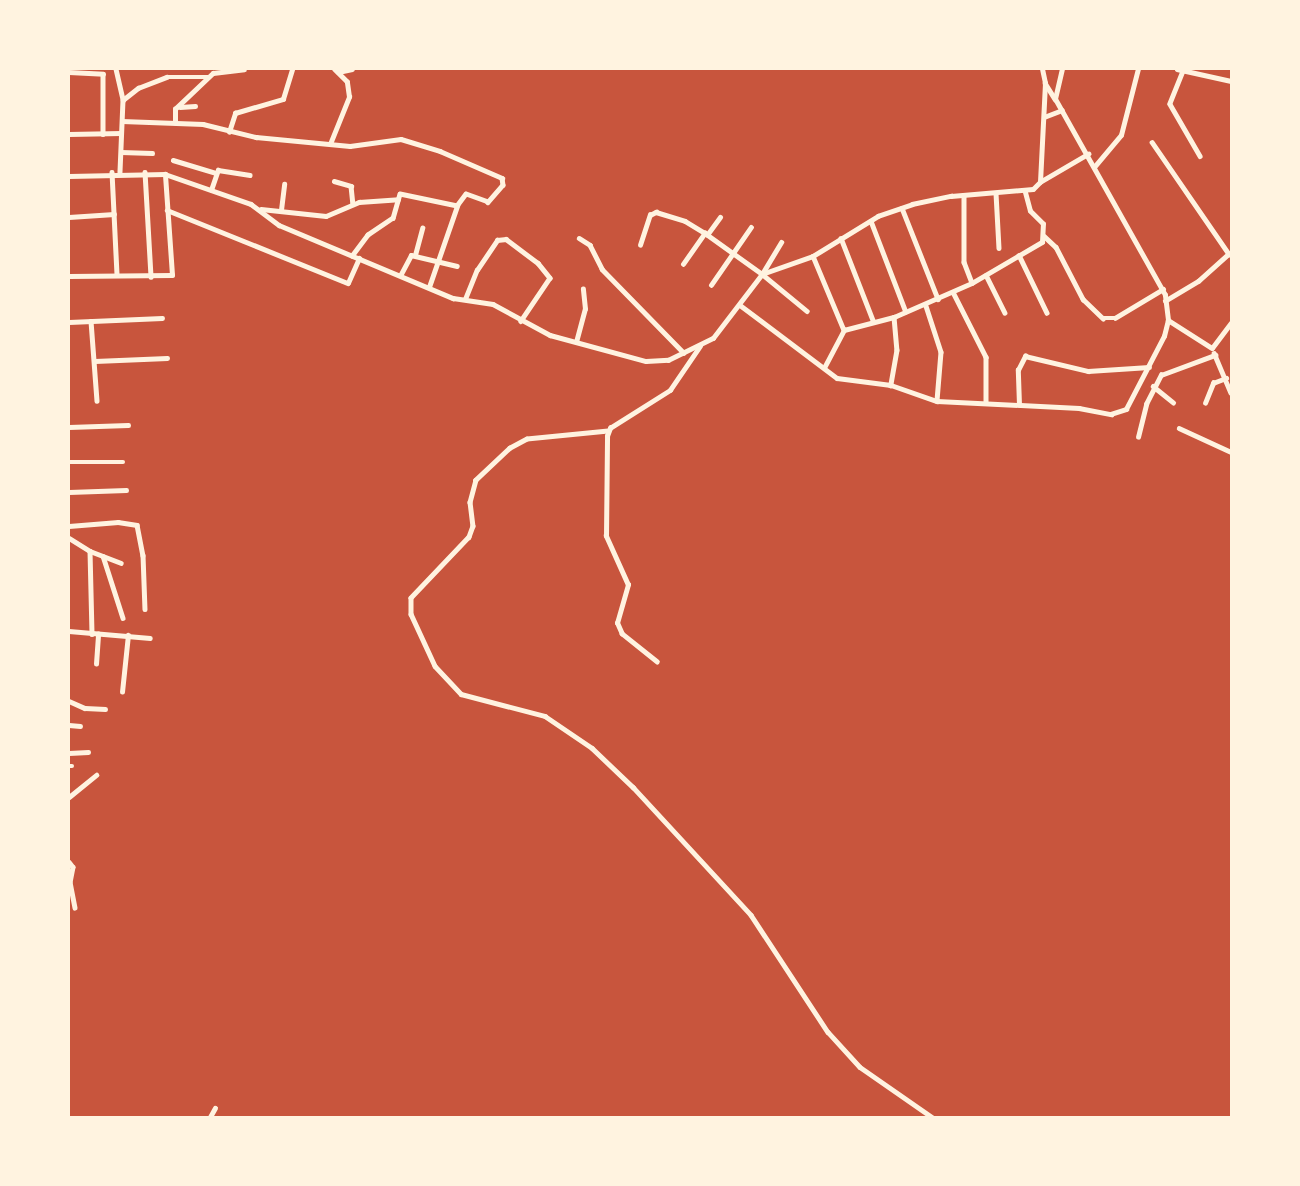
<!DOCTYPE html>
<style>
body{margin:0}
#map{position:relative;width:1300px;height:1186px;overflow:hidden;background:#c8553d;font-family:Montserrat,sans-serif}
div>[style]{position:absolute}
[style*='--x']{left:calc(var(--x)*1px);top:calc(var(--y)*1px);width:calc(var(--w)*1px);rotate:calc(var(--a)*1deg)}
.minor>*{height:4.5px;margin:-2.25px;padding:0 2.25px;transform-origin:2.25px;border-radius:2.25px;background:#fff3e0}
span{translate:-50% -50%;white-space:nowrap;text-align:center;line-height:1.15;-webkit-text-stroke:4.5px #fff3e0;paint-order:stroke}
.frame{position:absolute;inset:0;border:70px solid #fff3e0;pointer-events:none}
</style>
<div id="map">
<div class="minor">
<i style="--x:116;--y:69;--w:32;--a:77"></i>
<i style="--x:123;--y:100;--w:72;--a:92.4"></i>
<i style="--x:1177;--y:69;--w:55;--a:12.5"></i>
<i style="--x:1183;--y:71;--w:35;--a:112"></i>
<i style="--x:1170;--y:104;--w:60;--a:60"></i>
<i style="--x:69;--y:72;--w:34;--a:3"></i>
<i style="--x:103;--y:74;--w:60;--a:90"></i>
<i style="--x:338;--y:72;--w:14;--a:-12"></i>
<i style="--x:1045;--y:83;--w:19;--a:58"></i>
<i style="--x:124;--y:99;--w:18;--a:-38"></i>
<i style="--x:138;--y:88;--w:31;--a:-21"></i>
<i style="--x:167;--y:77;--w:41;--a:0"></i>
<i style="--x:180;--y:107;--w:15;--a:-4"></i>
<i style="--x:1044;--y:117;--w:19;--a:-21"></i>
<i style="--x:122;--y:121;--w:81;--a:2.1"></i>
<i style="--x:203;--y:124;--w:55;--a:13.8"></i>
<i style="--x:256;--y:137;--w:94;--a:5.5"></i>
<i style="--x:350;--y:146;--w:51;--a:-7.8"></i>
<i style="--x:401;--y:139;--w:41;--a:17.1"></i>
<i style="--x:440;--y:151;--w:68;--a:23.5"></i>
<i style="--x:502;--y:178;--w:7;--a:82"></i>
<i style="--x:503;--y:185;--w:23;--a:131"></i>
<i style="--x:488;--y:202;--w:23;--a:-160"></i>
<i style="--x:466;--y:194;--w:15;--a:127"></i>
<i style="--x:457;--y:206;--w:58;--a:-168.1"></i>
<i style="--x:400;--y:194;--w:25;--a:106"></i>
<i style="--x:393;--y:218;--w:30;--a:146"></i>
<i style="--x:368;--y:235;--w:26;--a:127"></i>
<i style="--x:175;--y:123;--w:14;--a:-90"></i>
<i style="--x:175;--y:109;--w:52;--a:-43.5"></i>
<i style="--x:213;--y:73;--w:31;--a:-7"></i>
<i style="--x:229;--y:132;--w:20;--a:-72"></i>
<i style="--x:235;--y:113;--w:50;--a:-16.3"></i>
<i style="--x:283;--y:99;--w:31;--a:-73"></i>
<i style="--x:69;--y:134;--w:52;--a:-1.1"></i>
<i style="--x:1152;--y:142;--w:136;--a:55.5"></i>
<i style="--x:1229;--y:254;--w:40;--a:138"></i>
<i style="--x:1199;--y:281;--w:39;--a:149"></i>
<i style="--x:330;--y:144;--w:51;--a:-68"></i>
<i style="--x:349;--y:97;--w:15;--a:-98"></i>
<i style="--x:347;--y:82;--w:18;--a:-135"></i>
<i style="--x:121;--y:152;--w:31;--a:2"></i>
<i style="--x:173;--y:160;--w:45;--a:16.8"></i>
<i style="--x:1095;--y:166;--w:40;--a:-50"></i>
<i style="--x:1121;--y:135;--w:68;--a:-75.6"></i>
<i style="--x:112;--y:172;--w:102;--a:87.2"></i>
<i style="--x:145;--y:172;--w:105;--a:86.7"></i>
<i style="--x:69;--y:176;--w:96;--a:-1.2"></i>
<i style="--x:165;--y:174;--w:91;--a:19.2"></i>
<i style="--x:251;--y:204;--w:35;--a:37"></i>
<i style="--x:279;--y:225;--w:189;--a:22.8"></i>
<i style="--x:453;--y:298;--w:40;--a:8.5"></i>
<i style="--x:493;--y:304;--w:65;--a:28.5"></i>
<i style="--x:550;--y:335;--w:99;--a:15.2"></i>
<i style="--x:646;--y:361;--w:22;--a:-3"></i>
<i style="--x:668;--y:360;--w:50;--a:-26.1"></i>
<i style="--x:713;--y:338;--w:81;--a:-52.6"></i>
<i style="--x:762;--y:274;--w:37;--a:-59"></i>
<i style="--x:334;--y:181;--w:18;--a:16"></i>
<i style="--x:351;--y:186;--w:18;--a:84"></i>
<i style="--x:1040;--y:182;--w:56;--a:-30.3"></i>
<i style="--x:211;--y:190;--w:21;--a:-71"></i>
<i style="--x:218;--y:170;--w:32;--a:9"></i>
<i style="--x:996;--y:193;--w:55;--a:86.9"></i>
<i style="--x:964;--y:195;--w:67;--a:90"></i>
<i style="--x:964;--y:262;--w:22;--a:69"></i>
<i style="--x:902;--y:208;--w:98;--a:68.4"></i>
<i style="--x:261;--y:209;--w:65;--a:6.1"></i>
<i style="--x:326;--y:216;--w:36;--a:-23"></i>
<i style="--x:359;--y:202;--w:39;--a:-4"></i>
<i style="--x:167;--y:210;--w:195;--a:22"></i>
<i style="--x:348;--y:283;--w:27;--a:-66"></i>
<i style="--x:281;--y:210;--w:26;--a:-83"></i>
<i style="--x:69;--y:217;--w:45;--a:-3.8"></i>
<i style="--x:871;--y:221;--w:97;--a:69"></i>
<i style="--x:707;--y:235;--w:22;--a:-54"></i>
<i style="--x:1044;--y:236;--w:16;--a:43"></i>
<i style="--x:1056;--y:247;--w:59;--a:62.6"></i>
<i style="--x:1083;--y:299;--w:28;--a:44"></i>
<i style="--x:1103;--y:318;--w:12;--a:0"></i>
<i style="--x:1115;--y:318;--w:56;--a:-31.1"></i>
<i style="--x:579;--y:238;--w:13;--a:32"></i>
<i style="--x:590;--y:245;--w:27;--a:63"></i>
<i style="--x:602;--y:269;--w:117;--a:45.7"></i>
<i style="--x:841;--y:238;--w:88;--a:68.7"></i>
<i style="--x:640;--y:245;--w:32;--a:-72"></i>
<i style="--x:650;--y:215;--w:7;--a:-27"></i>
<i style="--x:656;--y:212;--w:30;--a:17"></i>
<i style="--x:685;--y:221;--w:23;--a:31"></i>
<i style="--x:415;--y:255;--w:28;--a:-75"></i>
<i style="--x:1019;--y:255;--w:64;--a:64.2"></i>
<i style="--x:813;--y:256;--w:80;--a:67.3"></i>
<i style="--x:844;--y:330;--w:52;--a:-14.6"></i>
<i style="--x:894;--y:317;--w:85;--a:-23.6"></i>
<i style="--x:972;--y:283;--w:81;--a:-30.4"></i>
<i style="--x:1042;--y:242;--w:18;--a:-87"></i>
<i style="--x:1043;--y:224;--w:18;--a:-135"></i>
<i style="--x:1030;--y:211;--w:20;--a:-105"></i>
<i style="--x:683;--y:264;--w:38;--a:-55"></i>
<i style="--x:705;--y:233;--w:70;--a:35.7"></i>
<i style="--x:762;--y:274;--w:54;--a:-19.4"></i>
<i style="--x:813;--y:256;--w:76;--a:-31.6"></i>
<i style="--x:878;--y:216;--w:36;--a:-19"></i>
<i style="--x:912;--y:204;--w:40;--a:-12"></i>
<i style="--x:951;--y:196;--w:82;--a:-4.9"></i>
<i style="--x:1033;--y:189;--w:10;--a:-45"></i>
<i style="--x:1040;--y:182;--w:99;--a:-87.1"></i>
<i style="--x:1045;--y:83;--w:14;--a:-102"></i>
<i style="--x:401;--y:274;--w:21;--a:-62"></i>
<i style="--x:411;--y:255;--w:47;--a:13.4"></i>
<i style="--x:762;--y:274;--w:58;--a:39.4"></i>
<i style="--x:986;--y:275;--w:42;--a:63.4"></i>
<i style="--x:69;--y:276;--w:103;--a:-0.6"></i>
<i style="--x:172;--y:275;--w:101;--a:-94"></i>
<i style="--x:711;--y:285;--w:70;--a:-55.4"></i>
<i style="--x:429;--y:287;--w:86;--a:-70.9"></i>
<i style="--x:953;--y:292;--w:73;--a:63.1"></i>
<i style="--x:986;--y:357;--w:46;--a:90"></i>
<i style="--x:465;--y:299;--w:31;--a:-68"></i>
<i style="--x:477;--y:270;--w:36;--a:-56"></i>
<i style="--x:497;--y:240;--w:9;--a:-6"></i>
<i style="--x:506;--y:239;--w:40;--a:37"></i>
<i style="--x:538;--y:263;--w:19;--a:51"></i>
<i style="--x:550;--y:278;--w:52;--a:124"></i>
<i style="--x:740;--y:305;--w:121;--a:37"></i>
<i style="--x:837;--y:378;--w:54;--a:7.4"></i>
<i style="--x:926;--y:306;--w:48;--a:71.9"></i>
<i style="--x:941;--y:352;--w:49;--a:94.7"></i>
<i style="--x:894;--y:317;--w:33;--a:85"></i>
<i style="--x:897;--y:350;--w:36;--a:100"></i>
<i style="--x:891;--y:385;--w:49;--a:19.2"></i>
<i style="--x:937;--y:401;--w:142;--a:2.8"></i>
<i style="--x:1079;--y:408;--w:33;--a:11"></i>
<i style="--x:1111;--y:414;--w:16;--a:-18"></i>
<i style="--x:1126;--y:409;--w:82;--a:-62.5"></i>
<i style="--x:1164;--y:336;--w:16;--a:-76"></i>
<i style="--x:1168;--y:320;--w:25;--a:-97"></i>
<i style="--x:1165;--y:295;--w:225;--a:-119.3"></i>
<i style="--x:1055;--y:99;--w:31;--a:-77"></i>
<i style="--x:1168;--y:320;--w:52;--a:32.5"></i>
<i style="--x:1212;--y:348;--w:31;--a:-53"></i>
<i style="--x:91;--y:321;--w:80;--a:85.7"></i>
<i style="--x:69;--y:322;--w:93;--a:-2.5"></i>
<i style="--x:576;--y:342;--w:34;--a:-75"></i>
<i style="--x:585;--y:309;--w:20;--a:-96"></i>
<i style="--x:1214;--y:353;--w:43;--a:67"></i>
<i style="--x:95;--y:361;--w:72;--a:-2.4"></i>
<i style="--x:825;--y:366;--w:41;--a:-62.2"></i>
<i style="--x:1153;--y:386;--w:26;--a:39"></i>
<i style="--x:1205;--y:403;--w:22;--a:-68"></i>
<i style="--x:1213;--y:383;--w:14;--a:-21"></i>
<i style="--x:1019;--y:405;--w:35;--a:-92"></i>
<i style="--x:1018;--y:370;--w:16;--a:-63"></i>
<i style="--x:1025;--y:356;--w:65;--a:13.4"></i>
<i style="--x:1088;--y:371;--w:61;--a:-3.8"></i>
<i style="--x:69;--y:427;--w:59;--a:-1.9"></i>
<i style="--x:1179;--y:428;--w:57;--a:24.8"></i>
<i style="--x:608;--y:431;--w:81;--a:174.4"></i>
<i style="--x:527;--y:439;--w:19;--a:152"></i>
<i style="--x:510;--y:448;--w:47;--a:136.7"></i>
<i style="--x:476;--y:480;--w:23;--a:105"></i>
<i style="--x:470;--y:502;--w:24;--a:83"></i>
<i style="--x:473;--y:526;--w:12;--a:110"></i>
<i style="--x:469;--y:537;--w:84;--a:133.6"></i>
<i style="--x:411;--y:598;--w:16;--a:90"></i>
<i style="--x:411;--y:614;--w:57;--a:65.2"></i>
<i style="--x:435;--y:666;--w:38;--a:47"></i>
<i style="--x:461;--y:694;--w:87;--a:14.7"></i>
<i style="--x:545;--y:716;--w:57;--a:34.2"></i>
<i style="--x:592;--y:748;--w:57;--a:43.6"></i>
<i style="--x:633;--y:787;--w:174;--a:47.3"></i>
<i style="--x:751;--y:915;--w:140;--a:56.7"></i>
<i style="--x:828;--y:1032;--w:47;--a:47.6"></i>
<i style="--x:860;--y:1067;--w:88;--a:34.8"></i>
<i style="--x:1138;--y:437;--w:34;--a:-76"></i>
<i style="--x:1146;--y:404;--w:33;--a:-63"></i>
<i style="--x:1161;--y:375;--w:58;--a:-20.3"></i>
<i style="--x:69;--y:462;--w:54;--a:0"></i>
<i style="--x:69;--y:492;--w:57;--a:-2"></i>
<i style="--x:69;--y:526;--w:49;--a:-4.7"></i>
<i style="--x:118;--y:522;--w:19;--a:9"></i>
<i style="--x:137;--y:525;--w:31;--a:79"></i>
<i style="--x:143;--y:555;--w:54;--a:87.9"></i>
<i style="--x:69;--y:538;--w:25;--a:32"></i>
<i style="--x:90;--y:551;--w:33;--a:21"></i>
<i style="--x:90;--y:551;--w:83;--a:88.6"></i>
<i style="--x:103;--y:556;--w:65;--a:72.1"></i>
<i style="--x:69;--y:631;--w:81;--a:4.9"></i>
<i style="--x:657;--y:662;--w:45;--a:-141.3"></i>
<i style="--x:622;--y:634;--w:12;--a:-114"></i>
<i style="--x:617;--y:623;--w:40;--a:-74"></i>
<i style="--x:628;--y:585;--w:54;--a:-114.2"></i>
<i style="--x:606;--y:536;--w:100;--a:-89.4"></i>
<i style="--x:607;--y:436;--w:9;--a:-69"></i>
<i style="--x:610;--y:428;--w:71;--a:-32.3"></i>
<i style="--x:670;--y:390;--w:53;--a:-55.7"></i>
<i style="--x:96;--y:664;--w:30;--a:-86"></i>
<i style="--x:122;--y:692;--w:57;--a:-84"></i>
<i style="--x:69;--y:701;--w:17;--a:24"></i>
<i style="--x:85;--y:708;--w:20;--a:3"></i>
<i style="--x:69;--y:725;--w:11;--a:5"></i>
<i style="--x:69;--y:753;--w:19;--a:-3"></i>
<i style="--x:69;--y:766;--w:3;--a:0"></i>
<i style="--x:69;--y:797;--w:35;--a:-39"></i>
<i style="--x:69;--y:862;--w:6;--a:51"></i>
<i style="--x:73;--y:867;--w:15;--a:101"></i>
<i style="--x:70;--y:882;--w:26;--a:79"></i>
<i style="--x:210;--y:1117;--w:10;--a:-61"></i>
</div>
<div class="frame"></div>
</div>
